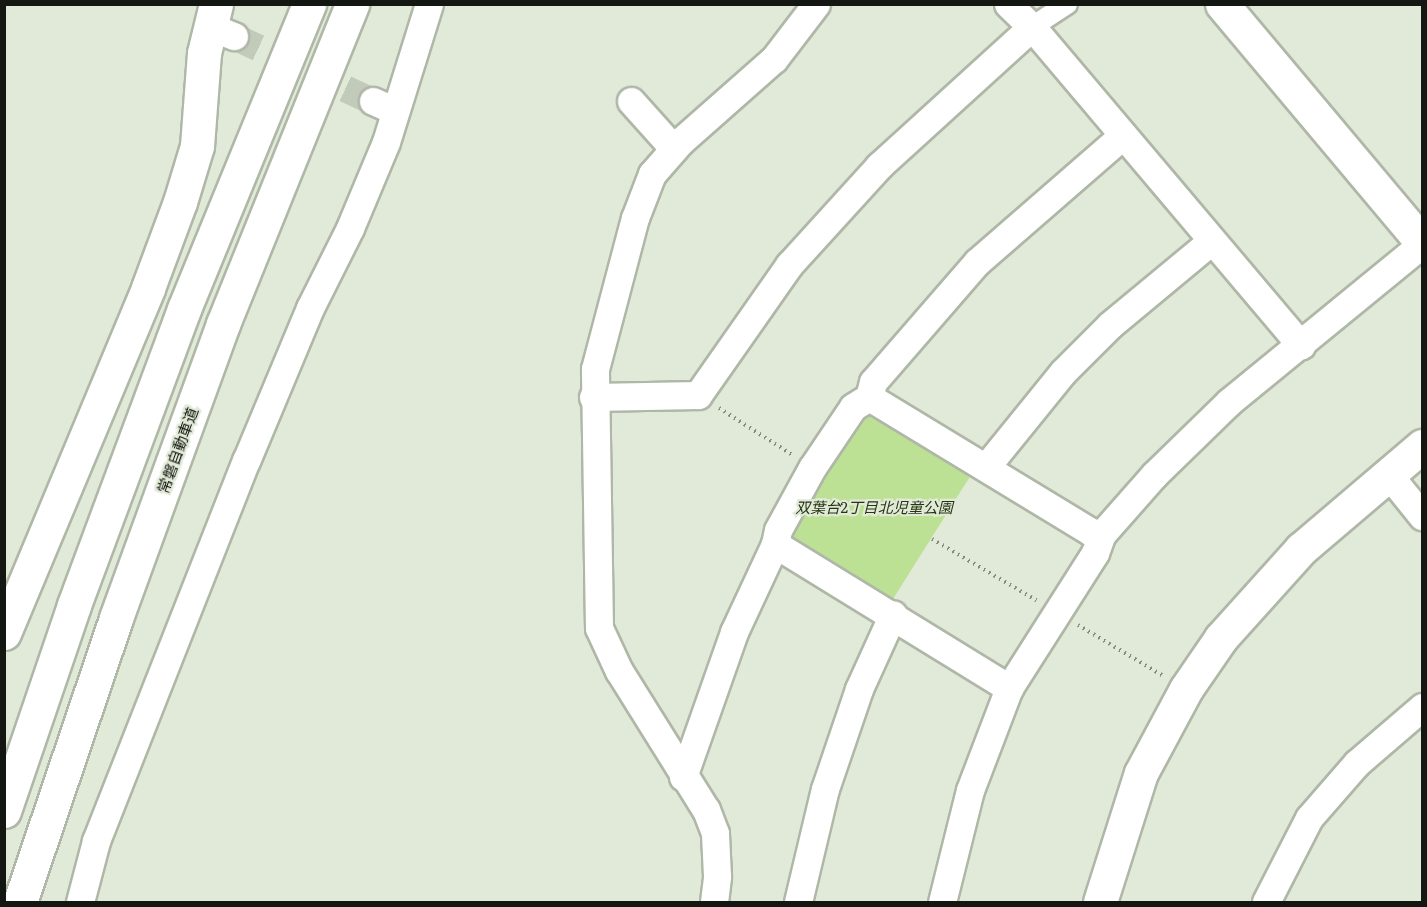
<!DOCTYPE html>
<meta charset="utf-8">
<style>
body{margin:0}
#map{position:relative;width:1427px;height:907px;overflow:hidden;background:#e1ead8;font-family:Literata,"Noto Sans JP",serif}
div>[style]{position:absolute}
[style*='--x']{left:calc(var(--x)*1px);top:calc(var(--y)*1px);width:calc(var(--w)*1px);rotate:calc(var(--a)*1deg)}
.green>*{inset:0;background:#bce194}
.minor-tunnel>*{height:27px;margin-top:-13.5px;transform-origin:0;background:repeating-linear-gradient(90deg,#c2caba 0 27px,transparent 0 41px)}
.path>*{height:4px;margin-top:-2px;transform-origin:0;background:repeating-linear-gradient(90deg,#848a7e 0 1.5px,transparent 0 6px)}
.roads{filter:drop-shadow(2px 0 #afb7a7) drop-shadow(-2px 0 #afb7a7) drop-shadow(0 2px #afb7a7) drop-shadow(0 -2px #afb7a7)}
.pedestrian>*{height:20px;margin:-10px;padding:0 10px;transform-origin:10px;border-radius:10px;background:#fff}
.minor>*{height:27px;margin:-13.5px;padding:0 13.5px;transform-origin:13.5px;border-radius:13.5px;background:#fff}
.tertiary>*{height:33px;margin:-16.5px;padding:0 16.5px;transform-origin:16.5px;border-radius:16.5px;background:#fff}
.motorway>*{height:33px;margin:-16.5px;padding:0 16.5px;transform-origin:16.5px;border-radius:16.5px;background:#fff}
span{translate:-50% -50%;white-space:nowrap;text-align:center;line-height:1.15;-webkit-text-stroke:4.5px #e1ead8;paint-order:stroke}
.street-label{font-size:15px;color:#141711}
.park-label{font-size:15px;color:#263611;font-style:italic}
.frame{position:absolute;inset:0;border:6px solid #141711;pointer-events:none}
</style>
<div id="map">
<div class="green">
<i style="clip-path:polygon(861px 408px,971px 475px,893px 599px,784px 533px)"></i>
</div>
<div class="minor-tunnel">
<i style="--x:234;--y:36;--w:153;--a:25.1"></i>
</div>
<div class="path">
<i style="--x:719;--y:408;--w:89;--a:32.6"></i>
<i style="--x:932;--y:539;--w:121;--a:30.4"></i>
<i style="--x:1078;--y:625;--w:98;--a:30.8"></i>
</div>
<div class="roads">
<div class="pedestrian">
<i style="--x:1032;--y:27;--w:42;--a:-33.3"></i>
</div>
<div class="minor">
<i style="--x:1008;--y:4;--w:33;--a:44"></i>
<i style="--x:1032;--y:27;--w:417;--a:49.8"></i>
<i style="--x:209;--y:26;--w:27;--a:22"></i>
<i style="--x:373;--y:101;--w:24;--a:24"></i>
<i style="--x:631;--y:101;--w:64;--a:48.1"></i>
<i style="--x:1122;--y:136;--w:192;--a:139"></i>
<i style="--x:977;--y:262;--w:159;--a:130.9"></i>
<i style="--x:873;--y:382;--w:16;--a:105"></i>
<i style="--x:869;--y:397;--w:260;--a:31.3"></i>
<i style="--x:1091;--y:532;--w:11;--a:10"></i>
<i style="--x:1102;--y:534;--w:79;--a:-48.6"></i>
<i style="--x:1154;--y:475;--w:105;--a:-44.2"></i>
<i style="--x:1229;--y:402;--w:249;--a:-39.3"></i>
<i style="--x:593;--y:397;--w:105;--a:-1.1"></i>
<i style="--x:698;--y:395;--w:159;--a:-55"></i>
<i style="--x:789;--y:265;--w:134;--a:-47.7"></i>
<i style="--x:879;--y:166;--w:207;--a:-42.3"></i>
<i style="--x:986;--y:467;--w:122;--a:-51"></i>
<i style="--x:1063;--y:372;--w:66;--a:-45"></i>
<i style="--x:1110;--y:325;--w:131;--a:-39.7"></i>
<i style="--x:1389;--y:475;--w:53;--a:51.2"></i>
<i style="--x:775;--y:544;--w:14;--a:-78"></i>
<i style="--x:778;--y:530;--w:71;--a:-61.3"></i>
<i style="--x:812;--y:468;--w:73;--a:-56.1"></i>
<i style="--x:853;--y:407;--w:19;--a:-32"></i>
<i style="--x:1009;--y:688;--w:160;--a:-57.5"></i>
<i style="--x:1095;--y:553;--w:20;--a:-70"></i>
<i style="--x:683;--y:777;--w:154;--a:-70.6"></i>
<i style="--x:734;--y:632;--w:97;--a:-65"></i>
<i style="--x:775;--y:544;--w:275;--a:31.6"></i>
<i style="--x:1009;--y:688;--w:109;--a:110.9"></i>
<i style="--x:970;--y:790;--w:115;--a:104"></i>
<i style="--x:80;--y:902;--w:63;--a:-75.3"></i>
<i style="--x:96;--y:841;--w:409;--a:-68.5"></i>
<i style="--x:246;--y:461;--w:166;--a:-67.3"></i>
<i style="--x:310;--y:308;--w:89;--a:-63.4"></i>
<i style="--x:350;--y:228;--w:93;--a:-67.3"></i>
<i style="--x:386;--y:142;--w:145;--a:-72.7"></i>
<i style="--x:714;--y:902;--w:26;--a:-83"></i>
<i style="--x:717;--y:876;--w:43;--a:-92.7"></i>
<i style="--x:715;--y:833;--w:25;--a:-111"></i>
<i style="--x:706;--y:810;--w:164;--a:-122"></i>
<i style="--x:619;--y:671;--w:47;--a:-114.9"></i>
<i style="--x:599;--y:628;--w:259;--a:-90.9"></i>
<i style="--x:595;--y:369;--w:156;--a:-75.2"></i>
<i style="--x:635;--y:218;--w:47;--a:-68.9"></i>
<i style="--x:652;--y:174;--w:44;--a:-48.7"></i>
<i style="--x:681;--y:141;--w:124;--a:-41.4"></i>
<i style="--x:774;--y:59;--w:69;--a:-52.6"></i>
<i style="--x:798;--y:902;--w:116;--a:-76.6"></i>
<i style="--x:825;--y:789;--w:106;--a:-71.2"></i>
<i style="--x:859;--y:689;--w:82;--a:-65.6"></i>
<i style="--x:1266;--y:902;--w:94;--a:-62.9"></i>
<i style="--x:1309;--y:818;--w:73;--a:-48.9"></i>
<i style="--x:1357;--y:763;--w:86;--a:-40.7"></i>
</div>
<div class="tertiary">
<i style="--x:1222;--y:4;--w:311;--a:50"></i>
<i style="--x:4;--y:633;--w:374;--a:-67.3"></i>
<i style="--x:148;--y:288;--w:92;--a:-69.6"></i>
<i style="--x:180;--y:202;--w:59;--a:-73.1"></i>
<i style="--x:197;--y:146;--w:93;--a:-85.7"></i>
<i style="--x:204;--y:53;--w:50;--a:-76.2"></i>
<i style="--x:1100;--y:902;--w:135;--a:-72.4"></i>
<i style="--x:1141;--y:773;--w:95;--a:-61.8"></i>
<i style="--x:1186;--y:689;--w:62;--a:-55.5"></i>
<i style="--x:1221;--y:638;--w:120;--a:-48"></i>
<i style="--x:1301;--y:549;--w:159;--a:-40.4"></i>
</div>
<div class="motorway">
<i style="--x:4;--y:811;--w:218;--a:-71.2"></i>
<i style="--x:74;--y:605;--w:316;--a:-69.6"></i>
<i style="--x:184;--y:309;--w:330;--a:-67.7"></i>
<i style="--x:20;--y:902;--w:300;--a:-71.3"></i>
<i style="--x:116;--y:618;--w:313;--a:-70"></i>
<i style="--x:223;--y:324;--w:345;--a:-68"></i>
</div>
</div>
<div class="street-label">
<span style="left:177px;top:450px;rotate:-70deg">常磐自動車道</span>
</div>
<div class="park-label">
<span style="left:874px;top:507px">双葉台2丁目北児童公園</span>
</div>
<div class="frame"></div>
</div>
